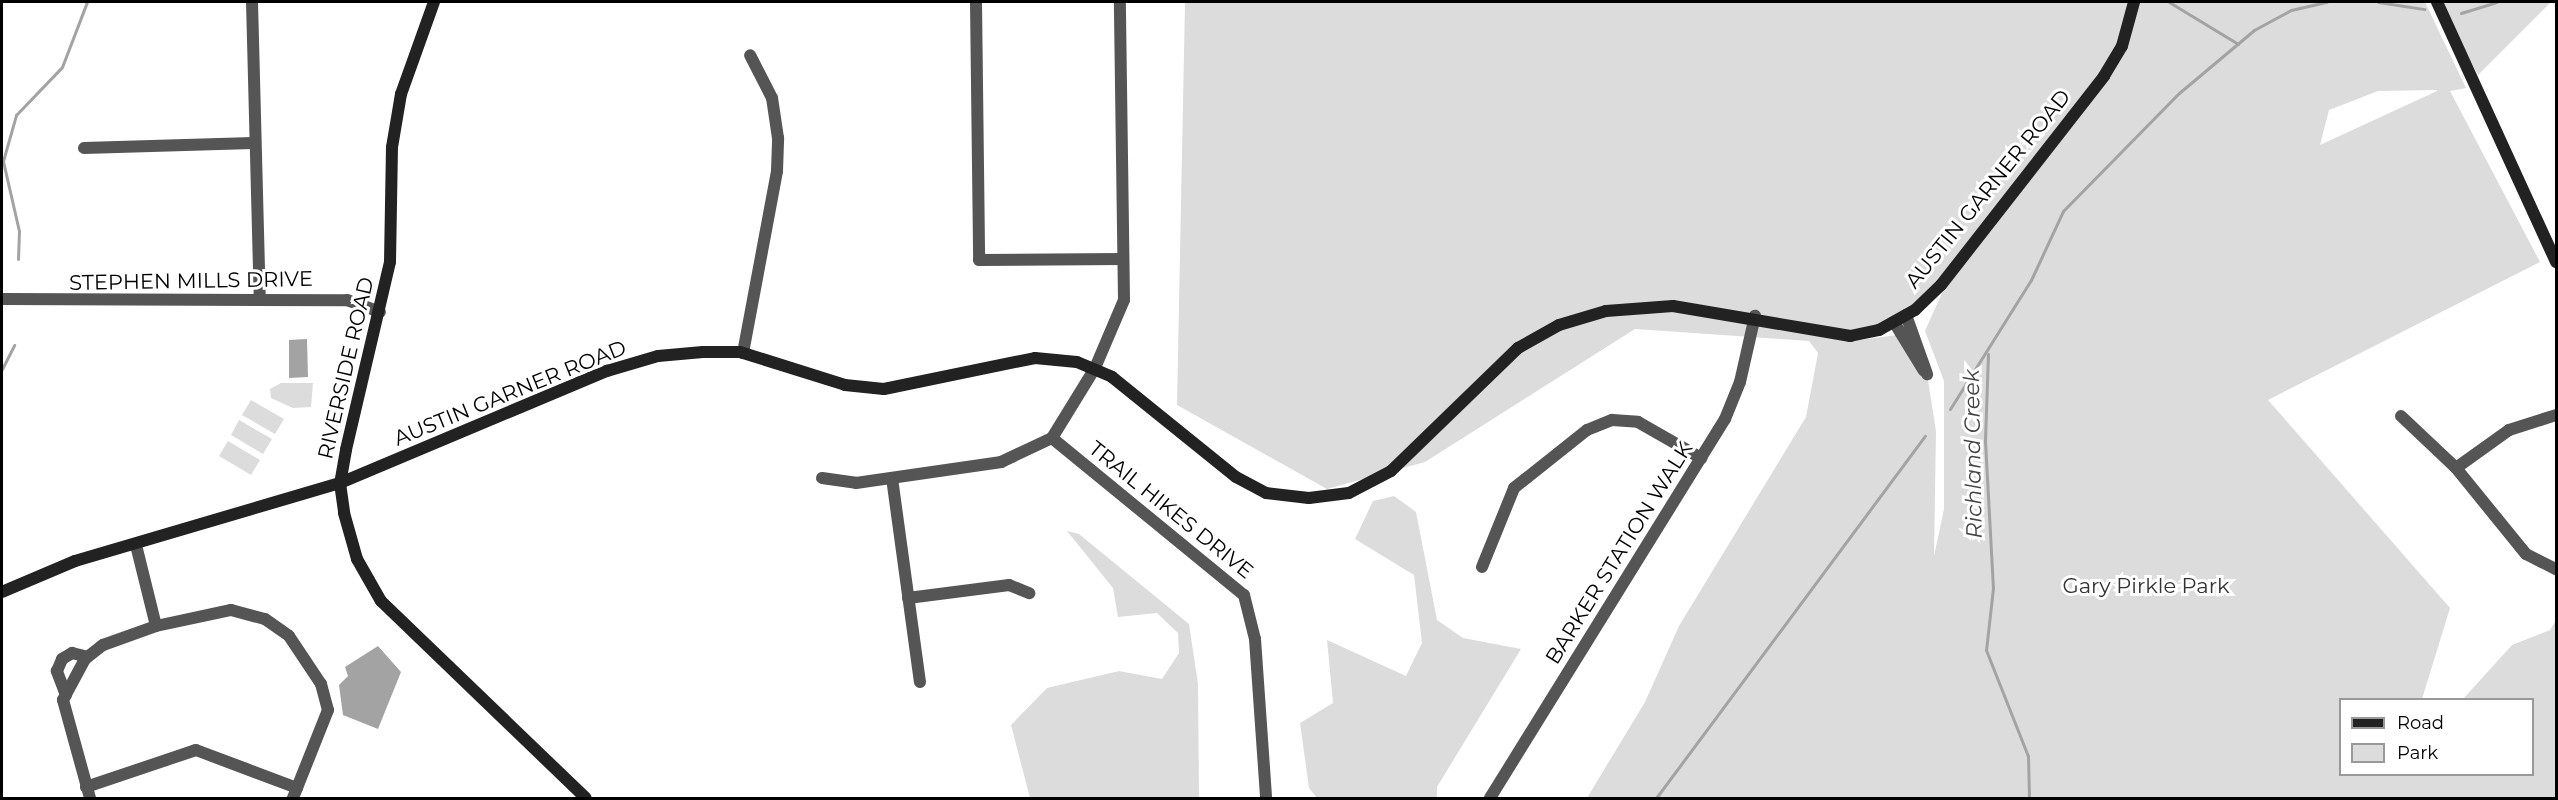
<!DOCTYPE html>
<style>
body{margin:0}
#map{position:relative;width:2558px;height:800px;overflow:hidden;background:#fff;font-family:Montserrat,sans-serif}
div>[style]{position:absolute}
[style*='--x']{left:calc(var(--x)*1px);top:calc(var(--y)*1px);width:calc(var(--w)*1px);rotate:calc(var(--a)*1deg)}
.green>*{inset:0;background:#dcdcdc}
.water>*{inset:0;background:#a3a3a3}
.stream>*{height:3px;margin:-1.5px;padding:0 1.5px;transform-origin:1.5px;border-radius:1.5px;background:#a3a3a3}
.street>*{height:12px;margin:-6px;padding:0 6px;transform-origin:6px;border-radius:6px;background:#555}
.secondary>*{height:12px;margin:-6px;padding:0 6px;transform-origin:6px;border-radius:6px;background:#222}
span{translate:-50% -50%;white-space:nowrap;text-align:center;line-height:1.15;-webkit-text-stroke:6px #fff;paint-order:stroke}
.street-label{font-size:21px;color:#000}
.park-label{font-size:21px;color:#333}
.water-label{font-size:22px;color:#444;font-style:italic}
.frame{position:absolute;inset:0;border:3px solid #000;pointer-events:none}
.legend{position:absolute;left:2339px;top:698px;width:195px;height:78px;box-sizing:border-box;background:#fff;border:2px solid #999;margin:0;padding:8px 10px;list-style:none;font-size:18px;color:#000}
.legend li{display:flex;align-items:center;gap:12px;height:30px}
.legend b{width:30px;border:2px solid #999}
</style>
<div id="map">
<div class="green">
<i style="clip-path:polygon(evenodd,1185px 2px,2425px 2px,2466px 88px,2450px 91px,2540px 262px,2268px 400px,2450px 608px,2422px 699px,2340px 700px,2340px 774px,2532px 774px,2532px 700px,2463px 699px,2512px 645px,2550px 630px,2556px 620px,2556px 798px,1587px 798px,1645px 702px,1679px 626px,1806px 417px,1818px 353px,1809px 341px,1635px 329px,1425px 462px,1327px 489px,1177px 405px,1185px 2px,2437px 90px,2437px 91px,2320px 145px,2329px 110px,2378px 91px,2437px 90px,1185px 2px,1942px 293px,1925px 331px,1944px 381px,1944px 509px,1934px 556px,1936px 431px,1927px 374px,1897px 335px,1860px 340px,1942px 293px)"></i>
<i style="clip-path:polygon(2439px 2px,2551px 2px,2478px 75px)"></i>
<i style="clip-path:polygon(281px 383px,313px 383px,311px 407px,293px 408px,271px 398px,270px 389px)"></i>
<i style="clip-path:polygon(251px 400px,284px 419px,275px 434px,242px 415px)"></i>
<i style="clip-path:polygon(239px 420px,272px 439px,263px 454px,231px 435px)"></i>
<i style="clip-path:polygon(228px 441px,260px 460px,251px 475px,219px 456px)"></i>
<i style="clip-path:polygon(1394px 496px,1416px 512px,1437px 620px,1463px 638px,1521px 649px,1437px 787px,1437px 798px,1317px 798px,1309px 788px,1300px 723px,1333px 703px,1327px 640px,1406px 676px,1422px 643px,1414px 575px,1355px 539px,1373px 501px)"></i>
<i style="clip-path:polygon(1067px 531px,1079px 534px,1189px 624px,1198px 684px,1199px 798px,1030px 798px,1011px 725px,1047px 688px,1119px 671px,1162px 679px,1179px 653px,1178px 633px,1157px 613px,1118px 617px,1113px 588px)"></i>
</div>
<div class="water">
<i style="clip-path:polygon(307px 339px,308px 377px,289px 378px,289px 340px)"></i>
<i style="clip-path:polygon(378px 646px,401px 672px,378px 729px,343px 715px,339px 685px,348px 676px,345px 667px)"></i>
</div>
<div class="stream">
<i style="--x:2169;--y:2;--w:81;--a:31.3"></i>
<i style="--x:2378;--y:2;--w:47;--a:8.7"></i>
<i style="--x:2461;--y:13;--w:37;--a:-17"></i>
<i style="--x:18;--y:259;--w:28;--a:-88"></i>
<i style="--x:19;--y:231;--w:72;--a:-102.9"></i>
<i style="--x:3;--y:161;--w:48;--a:-74.2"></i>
<i style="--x:16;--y:115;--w:66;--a:-46.2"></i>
<i style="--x:62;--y:67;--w:70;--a:-69"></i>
<i style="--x:1988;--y:354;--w:87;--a:92"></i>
<i style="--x:1985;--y:441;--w:147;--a:86.9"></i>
<i style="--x:1993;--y:588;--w:62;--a:96.4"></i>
<i style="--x:1986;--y:650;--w:114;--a:68.4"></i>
<i style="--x:2028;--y:756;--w:42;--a:88.6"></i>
<i style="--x:2;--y:369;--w:27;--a:-63"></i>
<i style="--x:1950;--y:409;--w:152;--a:-57.9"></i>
<i style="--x:2031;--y:280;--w:76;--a:-65.1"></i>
<i style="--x:2063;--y:211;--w:165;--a:-45.5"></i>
<i style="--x:2179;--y:93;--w:98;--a:-40"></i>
<i style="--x:2254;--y:30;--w:42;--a:-28.4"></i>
<i style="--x:2291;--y:10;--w:37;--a:-13"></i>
<i style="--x:1656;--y:798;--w:451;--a:-53.4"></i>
</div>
<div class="street">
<i style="--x:252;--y:2;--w:297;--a:88.5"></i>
<i style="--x:976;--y:2;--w:258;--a:89.3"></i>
<i style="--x:979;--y:260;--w:144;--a:-0.4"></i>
<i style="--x:84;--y:148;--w:169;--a:-1.7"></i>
<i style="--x:2;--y:299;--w:345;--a:0.2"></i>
<i style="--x:347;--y:300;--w:35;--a:20"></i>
<i style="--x:1906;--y:315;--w:63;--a:70.4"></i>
<i style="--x:1894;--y:322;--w:57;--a:58.5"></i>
<i style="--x:743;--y:353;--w:185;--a:-79.4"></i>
<i style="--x:777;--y:171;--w:33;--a:-88"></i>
<i style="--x:778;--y:138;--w:40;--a:-98.5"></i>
<i style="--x:772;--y:98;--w:48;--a:-117.1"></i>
<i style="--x:2401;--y:416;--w:76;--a:43.4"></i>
<i style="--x:2456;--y:468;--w:111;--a:50.9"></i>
<i style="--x:2526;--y:554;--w:34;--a:27"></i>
<i style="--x:1052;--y:438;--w:248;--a:39.3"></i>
<i style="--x:1244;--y:595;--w:45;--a:76"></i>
<i style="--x:1255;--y:639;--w:159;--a:86"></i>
<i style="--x:2456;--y:468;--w:65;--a:-35.6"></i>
<i style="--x:2509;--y:430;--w:49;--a:-17.7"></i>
<i style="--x:822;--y:478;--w:34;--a:8"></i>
<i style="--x:856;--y:483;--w:147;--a:-8.2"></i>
<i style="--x:1001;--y:462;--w:56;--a:-25.2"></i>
<i style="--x:1052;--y:438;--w:82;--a:-58.4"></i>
<i style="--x:1095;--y:368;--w:74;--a:-66.9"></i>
<i style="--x:1124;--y:300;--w:298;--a:-90.8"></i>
<i style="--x:892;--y:478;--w:206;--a:82.2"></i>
<i style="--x:136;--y:545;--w:83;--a:76.1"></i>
<i style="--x:1482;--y:567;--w:85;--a:-67.9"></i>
<i style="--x:1514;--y:488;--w:93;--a:-38.5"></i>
<i style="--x:1587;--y:430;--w:27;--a:-22"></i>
<i style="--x:1612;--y:420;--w:26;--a:4"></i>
<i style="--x:1638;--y:422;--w:73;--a:29.7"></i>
<i style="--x:908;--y:598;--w:102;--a:-7.3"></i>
<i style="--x:1009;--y:585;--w:22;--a:22"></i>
<i style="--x:66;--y:695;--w:26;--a:-111"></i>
<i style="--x:57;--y:671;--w:13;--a:-67"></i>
<i style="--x:62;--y:659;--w:12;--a:-31"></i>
<i style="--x:72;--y:653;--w:16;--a:14"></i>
<i style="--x:86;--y:787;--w:116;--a:-18.6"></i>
<i style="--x:196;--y:750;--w:108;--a:20.6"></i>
<i style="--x:90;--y:798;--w:102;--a:-105.4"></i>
<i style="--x:63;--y:700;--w:47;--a:-61.8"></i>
<i style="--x:85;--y:659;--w:23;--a:-38"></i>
<i style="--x:103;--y:645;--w:56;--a:-19.7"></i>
<i style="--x:156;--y:626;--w:77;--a:-12"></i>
<i style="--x:231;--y:610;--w:35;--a:15"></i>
<i style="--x:265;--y:619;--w:29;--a:35"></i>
<i style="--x:289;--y:636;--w:58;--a:56.3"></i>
<i style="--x:321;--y:684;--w:27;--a:75"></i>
<i style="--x:328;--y:710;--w:95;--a:111.7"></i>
<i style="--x:1490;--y:798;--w:446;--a:-58.2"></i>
<i style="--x:1725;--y:419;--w:40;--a:-68"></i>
<i style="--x:1740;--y:382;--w:68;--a:-77.2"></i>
</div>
<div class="secondary">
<i style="--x:434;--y:2;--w:98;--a:109.7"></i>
<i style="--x:401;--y:94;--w:54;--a:99.6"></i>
<i style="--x:392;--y:147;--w:115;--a:91"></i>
<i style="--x:390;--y:262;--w:193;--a:103.2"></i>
<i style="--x:346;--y:450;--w:34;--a:100"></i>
<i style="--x:340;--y:483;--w:30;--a:82"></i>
<i style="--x:344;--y:513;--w:48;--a:74.2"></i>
<i style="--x:357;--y:559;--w:48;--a:60.3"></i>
<i style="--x:381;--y:601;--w:284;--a:43.9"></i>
<i style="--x:2437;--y:2;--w:286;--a:65.4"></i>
<i style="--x:2;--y:592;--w:79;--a:-23"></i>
<i style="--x:75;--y:561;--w:276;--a:-16.4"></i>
<i style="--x:340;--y:483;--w:290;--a:-22.8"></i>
<i style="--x:607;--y:371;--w:53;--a:-16.4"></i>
<i style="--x:658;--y:356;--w:45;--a:-5.1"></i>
<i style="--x:703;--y:352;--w:37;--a:0"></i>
<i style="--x:740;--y:352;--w:110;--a:17.4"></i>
<i style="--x:845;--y:385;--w:39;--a:6"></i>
<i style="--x:884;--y:389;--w:154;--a:-11.6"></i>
<i style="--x:1035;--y:358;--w:42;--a:5.4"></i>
<i style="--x:1077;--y:362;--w:38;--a:23"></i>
<i style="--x:1112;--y:377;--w:159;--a:38.9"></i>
<i style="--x:1236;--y:477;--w:34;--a:28"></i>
<i style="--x:1266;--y:493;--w:43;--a:6.6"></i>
<i style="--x:1309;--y:498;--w:40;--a:-7.1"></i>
<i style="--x:1349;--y:493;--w:47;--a:-27.6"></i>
<i style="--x:1391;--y:471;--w:177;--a:-44.1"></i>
<i style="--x:1518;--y:348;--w:47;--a:-29.3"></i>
<i style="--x:1559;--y:325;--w:49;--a:-16.6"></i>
<i style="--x:1606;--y:311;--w:67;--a:-4.3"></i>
<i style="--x:1673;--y:306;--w:180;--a:9.6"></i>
<i style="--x:1850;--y:336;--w:30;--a:-12"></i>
<i style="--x:1879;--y:330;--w:41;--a:-29.1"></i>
<i style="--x:1915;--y:310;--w:36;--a:-44"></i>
<i style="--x:1941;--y:285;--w:265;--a:-52"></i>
<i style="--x:2104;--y:76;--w:35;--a:-59"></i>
<i style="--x:2122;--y:46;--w:46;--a:-74.7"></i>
</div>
<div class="street-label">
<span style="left:1988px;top:189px;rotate:-51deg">AUSTIN GARNER ROAD</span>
<span style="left:191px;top:281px;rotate:-1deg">STEPHEN MILLS DRIVE</span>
<span style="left:346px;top:368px;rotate:-77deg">RIVERSIDE ROAD</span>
<span style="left:510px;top:393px;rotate:-22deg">AUSTIN GARNER ROAD</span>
<span style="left:1171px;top:510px;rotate:39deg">TRAIL HIKES DRIVE</span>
<span style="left:1619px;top:553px;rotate:-58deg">BARKER STATION WALK</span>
</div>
<div class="park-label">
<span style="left:2146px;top:586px">Gary Pirkle Park</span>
</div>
<div class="water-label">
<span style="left:1973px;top:454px;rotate:-91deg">Richland Creek</span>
</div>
<div class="frame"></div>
<ul class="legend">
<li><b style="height:8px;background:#222"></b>Road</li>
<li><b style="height:16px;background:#dcdcdc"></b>Park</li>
</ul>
</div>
